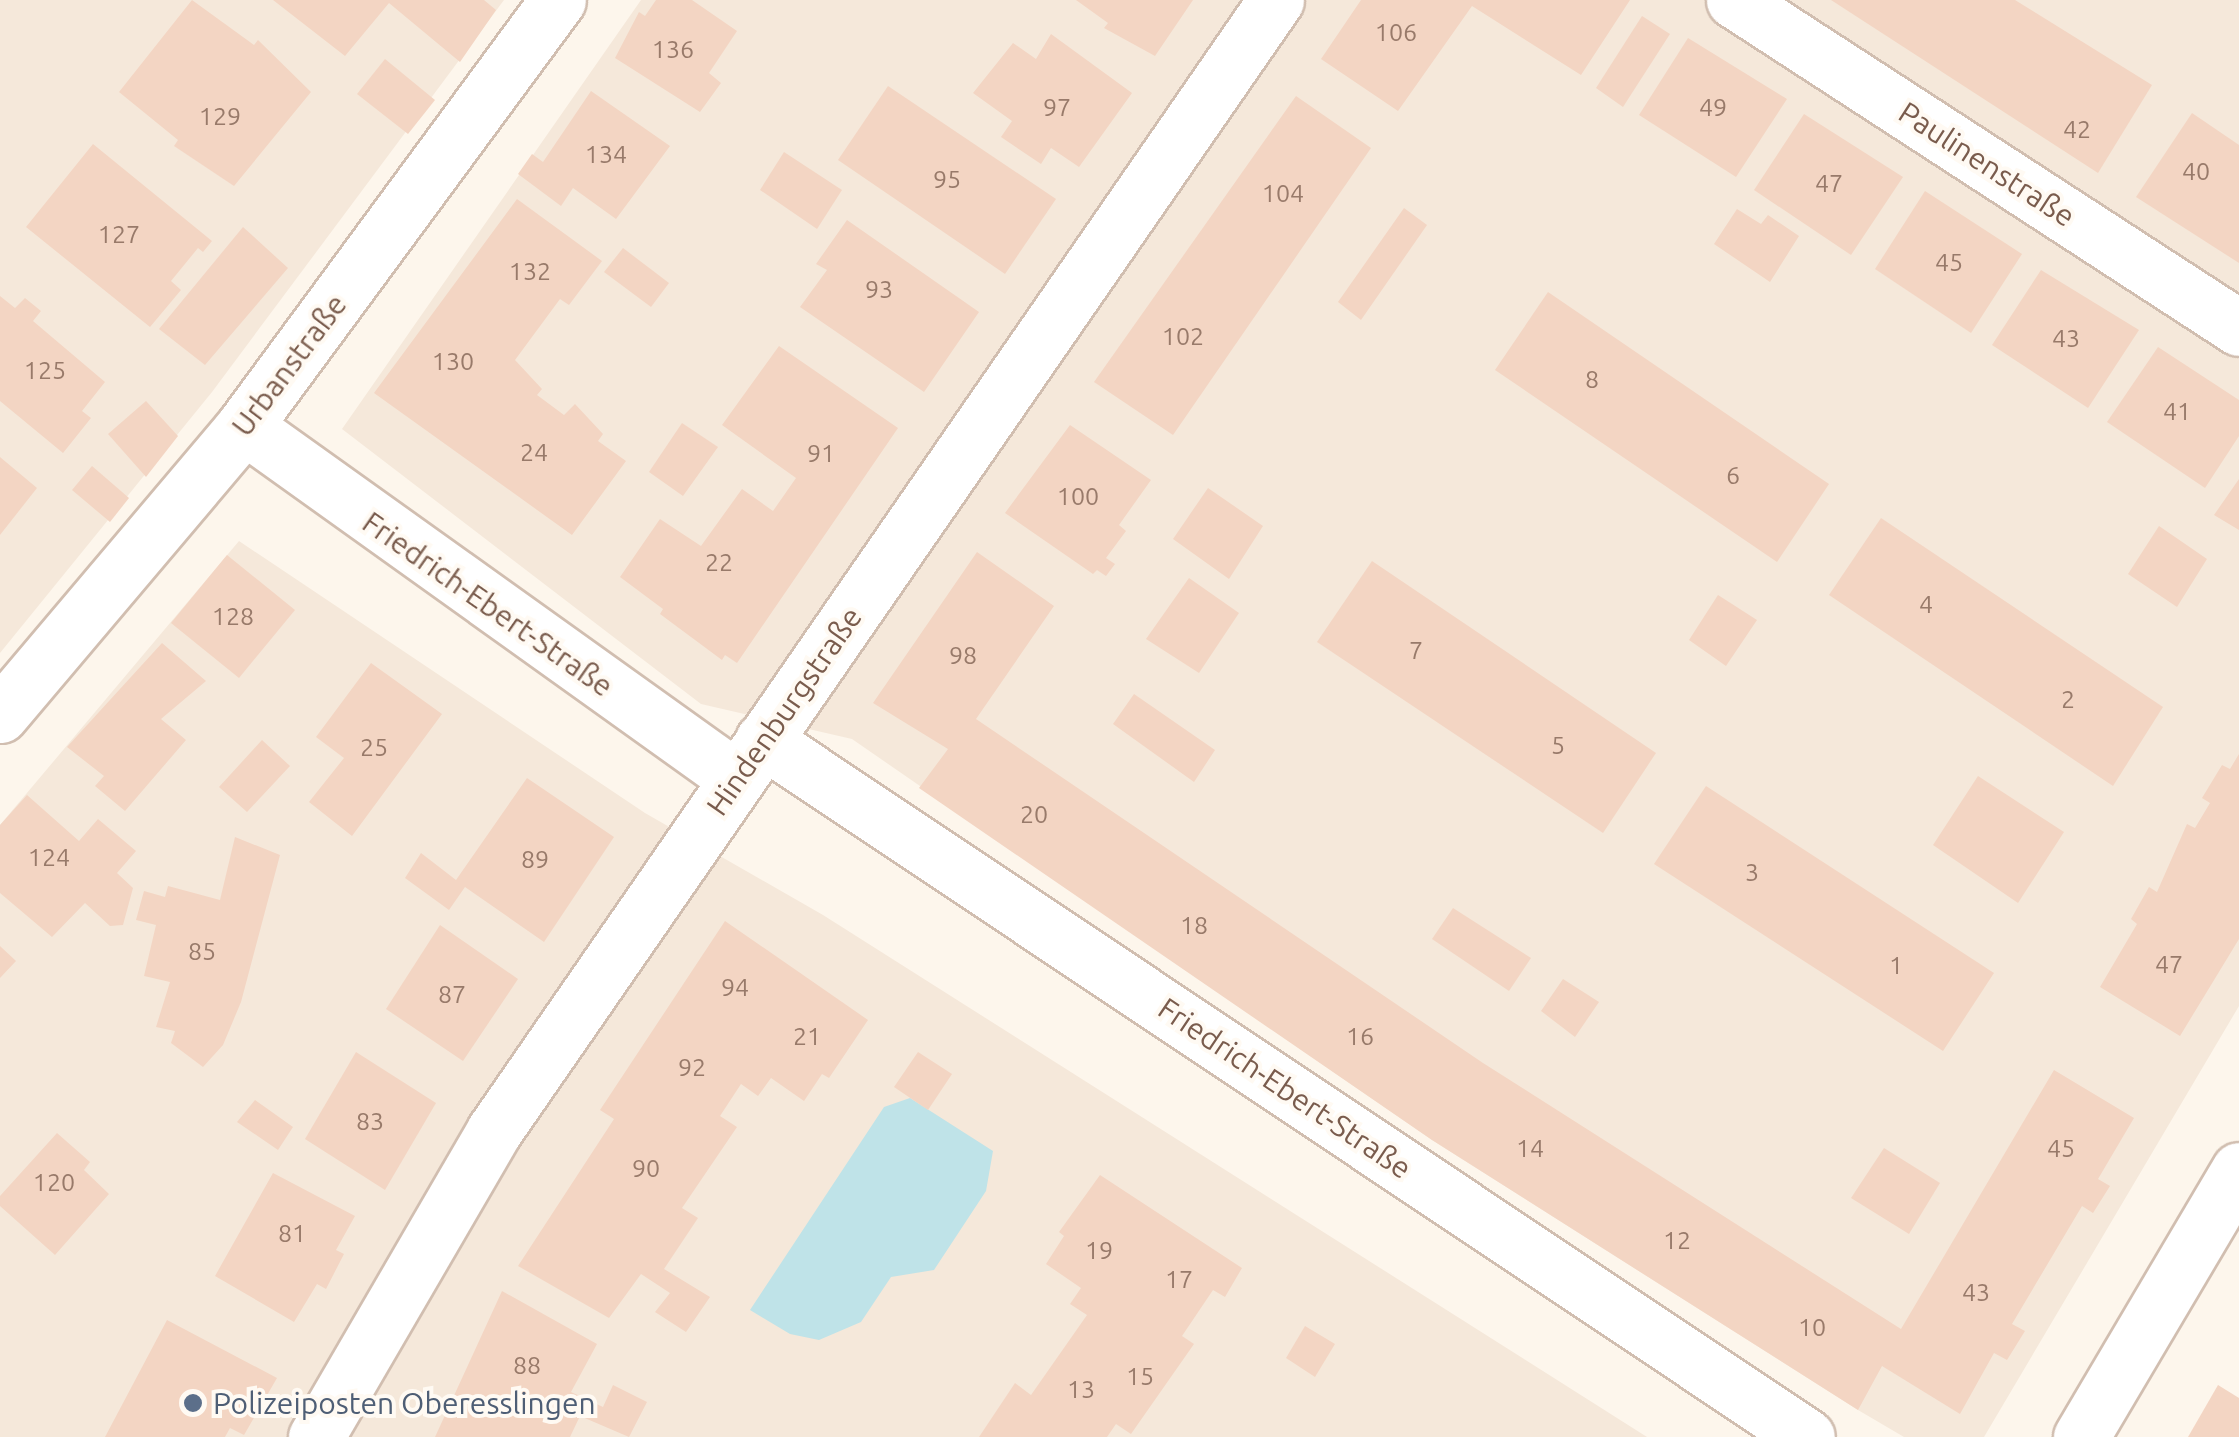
<!DOCTYPE html>
<meta charset="utf-8">
<style>
body{margin:0}
#map{position:relative;width:2239px;height:1437px;overflow:hidden;background:#fdf6ec;font-family:Ubuntu,sans-serif}
div>[style]{position:absolute}
[style*='--x']{left:calc(var(--x)*1px);top:calc(var(--y)*1px);width:calc(var(--w)*1px);rotate:calc(var(--a)*1deg)}
.residential>*{inset:0;background:#f5e8da}
.water>*{inset:0;background:#bfe3e8}
.building>*{inset:0;background:#f3d5c3}
.roads{filter:drop-shadow(2px 0 #d1beb0) drop-shadow(-2px 0 #d1beb0) drop-shadow(0 2px #d1beb0) drop-shadow(0 -2px #d1beb0)}
.minor>*{height:55px;margin:-27.5px;padding:0 27.5px;transform-origin:27.5px;border-radius:27.5px;background:#fff}
.tertiary>*{height:55px;margin:-27.5px;padding:0 27.5px;transform-origin:27.5px;border-radius:27.5px;background:#fff}
.dots>*{width:28px;height:28px;translate:-50% -50%;box-sizing:border-box;border:5px solid #fffaf3;border-radius:50%}
span{translate:-50% -50%;white-space:nowrap;text-align:center;line-height:1.15;-webkit-text-stroke:8px #fffaf3;paint-order:stroke}
.number-label{font-size:25px;color:#987a6a}
.number-label span{-webkit-text-stroke-width:0}
.street-label{font-size:30px;color:#7a5c4d}
.service-label{font-size:30px;color:#4e5e75}
.left{translate:0 -50%;text-align:left}
</style>
<div id="map">
<div class="residential">
<i style="clip-path:polygon(0 0,504px 0,212px 392px,0 653px)"></i>
<i style="clip-path:polygon(641px 0,2239px 0,2239px 1006px,1984px 1437px,1904px 1437px,1858px 1410px,1432px 1140px,852px 739px,701px 704px,342px 429px)"></i>
<i style="clip-path:polygon(239px 541px,645px 813px,823px 915px,1647px 1437px,0 1437px,0 825px)"></i>
</div>
<div class="water">
<i style="clip-path:polygon(910px 1098px,993px 1151px,986px 1191px,934px 1270px,891px 1277px,861px 1322px,819px 1340px,790px 1334px,750px 1310px,884px 1107px)"></i>
</div>
<div class="building">
<i style="clip-path:polygon(192px 0,254px 45px,258px 40px,311px 92px,234px 186px,174px 146px,178px 140px,119px 92px)"></i>
<i style="clip-path:polygon(273px 0,484px 0,496px 10px,460px 62px,389px 3px,345px 56px)"></i>
<i style="clip-path:polygon(656px 0,692px 0,737px 31px,709px 73px,721px 83px,700px 112px,615px 58px,639px 12px,645px 16px)"></i>
<i style="clip-path:polygon(1076px 0,1193px 0,1155px 56px,1104px 28px,1108px 23px)"></i>
<i style="clip-path:polygon(1361px 0,1630px 0,1581px 75px,1472px 6px,1398px 111px,1321px 59px)"></i>
<i style="clip-path:polygon(1831px 0,2015px 0,2152px 85px,2098px 173px)"></i>
<i style="clip-path:polygon(1642px 16px,1670px 34px,1623px 107px,1596px 88px)"></i>
<i style="clip-path:polygon(1051px 34px,1132px 93px,1079px 167px,1051px 148px,1041px 164px,1001px 137px,1012px 121px,973px 93px,1013px 43px,1036px 59px)"></i>
<i style="clip-path:polygon(1688px 38px,1787px 99px,1736px 177px,1639px 115px)"></i>
<i style="clip-path:polygon(385px 59px,435px 100px,408px 134px,357px 94px)"></i>
<i style="clip-path:polygon(888px 86px,1056px 199px,1005px 274px,838px 160px)"></i>
<i style="clip-path:polygon(591px 91px,670px 146px,616px 219px,573px 188px,561px 206px,518px 174px,532px 154px,543px 162px)"></i>
<i style="clip-path:polygon(1296px 96px,1371px 148px,1173px 435px,1094px 382px)"></i>
<i style="clip-path:polygon(2192px 113px,2239px 145px,2239px 263px,2136px 197px)"></i>
<i style="clip-path:polygon(1804px 114px,1903px 177px,1851px 255px,1754px 190px)"></i>
<i style="clip-path:polygon(93px 144px,212px 241px,203px 252px,198px 248px,171px 281px,181px 290px,150px 327px,26px 227px)"></i>
<i style="clip-path:polygon(784px 152px,842px 190px,817px 229px,760px 190px)"></i>
<i style="clip-path:polygon(1925px 191px,2022px 254px,1971px 333px,1875px 269px)"></i>
<i style="clip-path:polygon(517px 199px,602px 261px,569px 305px,560px 299px,515px 360px,542px 389px,537px 395px,564px 415px,575px 404px,603px 434px,598px 441px,626px 461px,572px 535px,374px 393px)"></i>
<i style="clip-path:polygon(1404px 208px,1427px 225px,1361px 320px,1338px 302px)"></i>
<i style="clip-path:polygon(1737px 209px,1761px 224px,1768px 215px,1799px 236px,1770px 282px,1714px 244px)"></i>
<i style="clip-path:polygon(847px 220px,979px 312px,924px 392px,800px 307px,827px 270px,816px 264px)"></i>
<i style="clip-path:polygon(243px 227px,288px 268px,205px 365px,159px 329px)"></i>
<i style="clip-path:polygon(623px 248px,669px 283px,651px 307px,604px 272px)"></i>
<i style="clip-path:polygon(2041px 270px,2139px 330px,2088px 408px,1992px 345px)"></i>
<i style="clip-path:polygon(1548px 292px,1829px 484px,1777px 562px,1495px 370px)"></i>
<i style="clip-path:polygon(0 296px,15px 308px,25px 298px,41px 311px,33px 321px,105px 382px,82px 411px,91px 418px,63px 453px,0 401px)"></i>
<i style="clip-path:polygon(779px 346px,898px 428px,737px 663px,725px 655px,722px 660px,660px 614px,663px 609px,620px 577px,660px 519px,701px 546px,742px 489px,773px 511px,796px 478px,722px 425px)"></i>
<i style="clip-path:polygon(2158px 347px,2239px 400px,2239px 436px,2205px 488px,2107px 422px)"></i>
<i style="clip-path:polygon(146px 401px,178px 436px,146px 477px,108px 434px)"></i>
<i style="clip-path:polygon(682px 423px,718px 447px,683px 496px,649px 472px)"></i>
<i style="clip-path:polygon(1070px 425px,1151px 480px,1119px 525px,1126px 531px,1106px 558px,1115px 564px,1106px 576px,1097px 570px,1093px 574px,1005px 513px)"></i>
<i style="clip-path:polygon(0 457px,37px 488px,0 535px)"></i>
<i style="clip-path:polygon(92px 466px,129px 498px,110px 522px,72px 490px)"></i>
<i style="clip-path:polygon(2239px 479px,2239px 530px,2214px 515px)"></i>
<i style="clip-path:polygon(1208px 488px,1263px 526px,1229px 579px,1173px 539px)"></i>
<i style="clip-path:polygon(1881px 518px,2163px 707px,2113px 786px,1829px 595px)"></i>
<i style="clip-path:polygon(2159px 526px,2207px 559px,2177px 607px,2128px 574px)"></i>
<i style="clip-path:polygon(977px 552px,1054px 606px,976px 719px,1483px 1063px,1901px 1329px,2054px 1070px,2134px 1118px,2098px 1179px,2110px 1186px,2093px 1213px,2082px 1206px,2012px 1324px,2025px 1331px,2007px 1360px,1994px 1353px,1960px 1414px,1882px 1366px,1858px 1410px,1432px 1140px,919px 788px,948px 749px,873px 703px)"></i>
<i style="clip-path:polygon(227px 555px,295px 610px,239px 678px,171px 623px)"></i>
<i style="clip-path:polygon(1372px 561px,1656px 753px,1603px 833px,1317px 642px)"></i>
<i style="clip-path:polygon(1189px 578px,1239px 613px,1199px 673px,1146px 639px)"></i>
<i style="clip-path:polygon(1718px 595px,1757px 620px,1726px 666px,1689px 640px)"></i>
<i style="clip-path:polygon(162px 643px,206px 681px,161px 719px,186px 740px,125px 811px,95px 786px,104px 776px,67px 747px)"></i>
<i style="clip-path:polygon(371px 663px,442px 714px,352px 836px,309px 802px,344px 758px,316px 737px)"></i>
<i style="clip-path:polygon(1134px 694px,1215px 750px,1194px 782px,1113px 724px)"></i>
<i style="clip-path:polygon(262px 740px,290px 766px,247px 812px,219px 787px)"></i>
<i style="clip-path:polygon(2239px 754px,2239px 939px,2180px 1036px,2100px 987px,2137px 924px,2131px 919px,2149px 887px,2157px 892px,2187px 824px,2195px 828px,2210px 803px,2202px 798px,2222px 765px,2230px 769px)"></i>
<i style="clip-path:polygon(1978px 776px,2064px 832px,2018px 903px,1933px 845px)"></i>
<i style="clip-path:polygon(527px 778px,614px 837px,544px 942px,465px 887px,449px 910px,405px 878px,421px 853px,456px 880px)"></i>
<i style="clip-path:polygon(1706px 786px,1994px 973px,1943px 1051px,1654px 864px)"></i>
<i style="clip-path:polygon(27px 795px,79px 841px,98px 819px,136px 851px,117px 873px,133px 888px,123px 925px,110px 926px,85px 903px,52px 937px,0 893px,0 825px)"></i>
<i style="clip-path:polygon(235px 837px,280px 855px,241px 1002px,223px 1045px,203px 1067px,171px 1043px,175px 1031px,156px 1027px,170px 982px,144px 976px,156px 925px,136px 920px,144px 891px,165px 897px,168px 886px,220px 900px)"></i>
<i style="clip-path:polygon(1453px 908px,1531px 958px,1509px 991px,1432px 939px)"></i>
<i style="clip-path:polygon(725px 921px,868px 1020px,829px 1078px,822px 1074px,804px 1101px,771px 1078px,758px 1096px,741px 1084px,720px 1116px,737px 1127px,682px 1208px,698px 1218px,664px 1269px,710px 1297px,686px 1332px,655px 1312px,670px 1293px,641px 1274px,609px 1318px,518px 1266px,614px 1119px,600px 1110px)"></i>
<i style="clip-path:polygon(440px 925px,518px 979px,463px 1061px,386px 1009px)"></i>
<i style="clip-path:polygon(0 946px,16px 961px,0 978px)"></i>
<i style="clip-path:polygon(1563px 979px,1599px 1002px,1575px 1037px,1541px 1011px)"></i>
<i style="clip-path:polygon(356px 1052px,436px 1103px,385px 1190px,305px 1139px)"></i>
<i style="clip-path:polygon(918px 1052px,952px 1074px,928px 1110px,894px 1087px)"></i>
<i style="clip-path:polygon(255px 1100px,293px 1127px,278px 1150px,237px 1122px)"></i>
<i style="clip-path:polygon(57px 1133px,90px 1162px,84px 1170px,109px 1194px,55px 1255px,0 1206px,0 1196px)"></i>
<i style="clip-path:polygon(1884px 1148px,1940px 1183px,1909px 1234px,1851px 1198px)"></i>
<i style="clip-path:polygon(273px 1173px,355px 1216px,336px 1250px,344px 1254px,326px 1289px,317px 1284px,294px 1322px,215px 1276px)"></i>
<i style="clip-path:polygon(1100px 1175px,1242px 1268px,1225px 1297px,1213px 1290px,1182px 1336px,1194px 1344px,1131px 1434px,1116px 1424px,1107px 1437px,979px 1437px,1015px 1383px,1031px 1395px,1087px 1315px,1070px 1304px,1081px 1288px,1046px 1264px,1064px 1236px,1059px 1232px)"></i>
<i style="clip-path:polygon(502px 1291px,597px 1344px,571px 1392px,603px 1407px,613px 1385px,647px 1402px,629px 1437px,580px 1416px,570px 1437px,435px 1437px)"></i>
<i style="clip-path:polygon(167px 1320px,277px 1378px,244px 1435px,230px 1428px,225px 1437px,105px 1437px)"></i>
<i style="clip-path:polygon(1305px 1326px,1335px 1344px,1315px 1377px,1286px 1358px)"></i>
<i style="clip-path:polygon(2218px 1385px,2239px 1398px,2239px 1437px,2188px 1437px)"></i>
</div>
<div class="roads">
<div class="minor">
<i style="--x:1734;--y:0;--w:602;--a:33"></i>
<i style="--x:244;--y:426;--w:605;--a:35.58"></i>
<i style="--x:0;--y:715;--w:378;--a:-49.8"></i>
<i style="--x:244;--y:426;--w:529;--a:-53.61"></i>
<i style="--x:763;--y:740;--w:1255;--a:33.73"></i>
<i style="--x:316;--y:1437;--w:354;--a:-59.8"></i>
<i style="--x:494;--y:1131;--w:1375;--a:-55.34"></i>
</div>
<div class="tertiary">
<i style="--x:2081;--y:1437;--w:310;--a:-59.4"></i>
</div>
</div>
<div class="dots">
<i style="left:193px;top:1403px;background:#5c6f8a"></i>
</div>
<div class="number-label">
<span style="left:1396px;top:32px">106</span>
<span style="left:673px;top:49px">136</span>
<span style="left:1057px;top:107px">97</span>
<span style="left:1713px;top:107px">49</span>
<span style="left:220px;top:116px">129</span>
<span style="left:2077px;top:129px">42</span>
<span style="left:606px;top:154px">134</span>
<span style="left:2196px;top:171px">40</span>
<span style="left:947px;top:179px">95</span>
<span style="left:1829px;top:183px">47</span>
<span style="left:1283px;top:193px">104</span>
<span style="left:119px;top:234px">127</span>
<span style="left:1949px;top:262px">45</span>
<span style="left:530px;top:271px">132</span>
<span style="left:879px;top:289px">93</span>
<span style="left:1183px;top:336px">102</span>
<span style="left:2066px;top:338px">43</span>
<span style="left:453px;top:361px">130</span>
<span style="left:45px;top:370px">125</span>
<span style="left:1592px;top:379px">8</span>
<span style="left:2177px;top:411px">41</span>
<span style="left:534px;top:452px">24</span>
<span style="left:821px;top:453px">91</span>
<span style="left:1733px;top:475px">6</span>
<span style="left:1078px;top:496px">100</span>
<span style="left:719px;top:562px">22</span>
<span style="left:1926px;top:604px">4</span>
<span style="left:233px;top:616px">128</span>
<span style="left:1416px;top:650px">7</span>
<span style="left:963px;top:655px">98</span>
<span style="left:2068px;top:699px">2</span>
<span style="left:1558px;top:745px">5</span>
<span style="left:374px;top:747px">25</span>
<span style="left:1034px;top:814px">20</span>
<span style="left:49px;top:857px">124</span>
<span style="left:535px;top:859px">89</span>
<span style="left:1752px;top:872px">3</span>
<span style="left:1194px;top:925px">18</span>
<span style="left:202px;top:951px">85</span>
<span style="left:2169px;top:964px">47</span>
<span style="left:1896px;top:965px">1</span>
<span style="left:735px;top:987px">94</span>
<span style="left:452px;top:994px">87</span>
<span style="left:807px;top:1036px">21</span>
<span style="left:1360px;top:1036px">16</span>
<span style="left:692px;top:1067px">92</span>
<span style="left:370px;top:1121px">83</span>
<span style="left:1530px;top:1148px">14</span>
<span style="left:2061px;top:1148px">45</span>
<span style="left:646px;top:1168px">90</span>
<span style="left:54px;top:1182px">120</span>
<span style="left:292px;top:1233px">81</span>
<span style="left:1677px;top:1240px">12</span>
<span style="left:1099px;top:1250px">19</span>
<span style="left:1179px;top:1279px">17</span>
<span style="left:1976px;top:1292px">43</span>
<span style="left:1812px;top:1327px">10</span>
<span style="left:527px;top:1365px">88</span>
<span style="left:1140px;top:1376px">15</span>
<span style="left:1081px;top:1389px">13</span>
</div>
<div class="street-label">
<span style="left:1987px;top:164px;rotate:33deg">Paulinenstraße</span>
<span style="left:289px;top:365px;rotate:-53deg">Urbanstraße</span>
<span style="left:488px;top:604px;rotate:35deg">Friedrich-Ebert-Straße</span>
<span style="left:784px;top:711px;rotate:-55deg">Hindenburgstraße</span>
<span style="left:1285px;top:1088px;rotate:34deg">Friedrich-Ebert-Straße</span>
</div>
<div class="service-label">
<span class="left" style="left:213px;top:1403px">Polizeiposten Oberesslingen</span>
</div>
</div>
